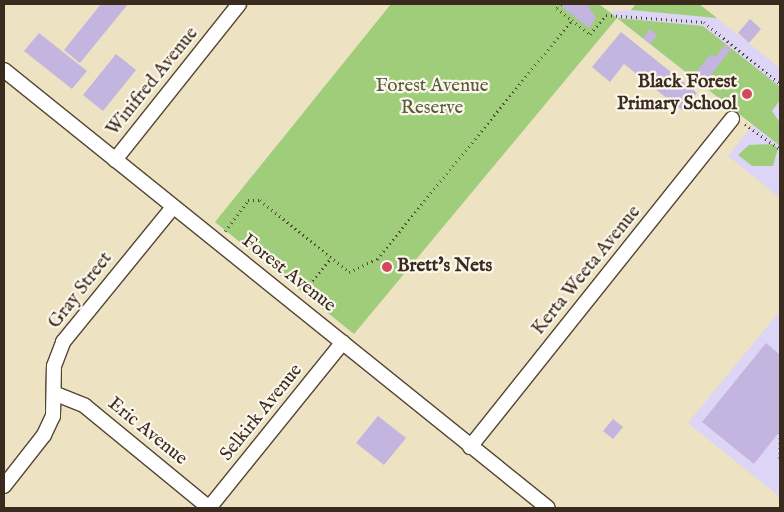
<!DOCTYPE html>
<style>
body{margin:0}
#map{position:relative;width:784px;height:512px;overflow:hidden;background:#ede2c1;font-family:"IM FELL English",serif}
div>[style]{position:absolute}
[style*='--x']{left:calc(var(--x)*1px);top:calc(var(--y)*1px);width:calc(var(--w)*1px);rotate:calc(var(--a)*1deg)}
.built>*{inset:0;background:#dcd5f6}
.green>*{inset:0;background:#9fcd7a}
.building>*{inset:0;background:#c4b4e0}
.path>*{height:3px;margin-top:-1.5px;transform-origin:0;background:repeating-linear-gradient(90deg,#564636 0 1px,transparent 0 5px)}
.roads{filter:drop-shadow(1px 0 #564636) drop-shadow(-1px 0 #564636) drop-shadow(0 1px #564636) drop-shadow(0 -1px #564636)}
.minor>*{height:14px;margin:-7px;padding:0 7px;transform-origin:7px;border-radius:7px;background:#fff}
.dots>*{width:14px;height:14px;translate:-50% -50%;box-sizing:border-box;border:2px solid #fbf7ec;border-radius:50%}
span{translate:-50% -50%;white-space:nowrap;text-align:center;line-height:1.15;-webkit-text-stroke:4.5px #fbf7ec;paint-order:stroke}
.street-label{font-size:19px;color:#3b2a1e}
.poi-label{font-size:19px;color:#3b2a1e;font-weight:700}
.right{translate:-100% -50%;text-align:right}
.left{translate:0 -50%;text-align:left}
.park-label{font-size:19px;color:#595b3a}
.frame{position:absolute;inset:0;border:5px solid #3b2a1e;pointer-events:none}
</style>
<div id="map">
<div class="built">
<i style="clip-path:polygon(636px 4px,699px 4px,780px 68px,780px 198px,728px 156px,753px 125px,609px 12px,631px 10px)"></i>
<i style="clip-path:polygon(780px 311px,780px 497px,688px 423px)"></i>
</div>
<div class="green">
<i style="clip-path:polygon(391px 4px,599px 4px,617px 18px,703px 26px,780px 87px,780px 100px,772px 111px,780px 123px,780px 146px,617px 18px,354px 334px,215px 222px)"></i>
<i style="clip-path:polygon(636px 4px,699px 4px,717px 18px,631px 10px)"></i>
<i style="clip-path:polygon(772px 144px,778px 148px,773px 166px,752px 166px,738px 155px,749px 145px)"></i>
</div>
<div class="building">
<i style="clip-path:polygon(101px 4px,128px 4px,80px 63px,64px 50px)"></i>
<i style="clip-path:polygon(564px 4px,587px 4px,596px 18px,589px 28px,562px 7px)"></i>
<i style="clip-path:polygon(750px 19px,761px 29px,749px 43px,738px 33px)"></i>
<i style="clip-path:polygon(650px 29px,657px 35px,650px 44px,643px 38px)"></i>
<i style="clip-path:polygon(621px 32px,697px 93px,683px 111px,624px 64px,610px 82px,592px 67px)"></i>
<i style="clip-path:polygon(39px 33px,87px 71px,72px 89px,24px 51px)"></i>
<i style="clip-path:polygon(725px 45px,731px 49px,703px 85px,692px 77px,711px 54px,715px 57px)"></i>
<i style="clip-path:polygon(116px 54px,136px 70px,103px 111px,83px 95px)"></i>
<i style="clip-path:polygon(766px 343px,780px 355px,780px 431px,754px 464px,702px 422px)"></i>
<i style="clip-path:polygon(378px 416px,406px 438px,384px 465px,356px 443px)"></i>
<i style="clip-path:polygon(613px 419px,623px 427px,613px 439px,603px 431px)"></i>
</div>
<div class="path">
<i style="--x:561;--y:4;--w:6;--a:135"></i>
<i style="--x:557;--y:8;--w:19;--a:39"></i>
<i style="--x:745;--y:124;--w:43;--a:35.5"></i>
<i style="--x:225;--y:231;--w:39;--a:-53"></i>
<i style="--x:248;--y:200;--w:12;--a:0"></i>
<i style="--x:260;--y:200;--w:114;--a:39"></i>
<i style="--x:349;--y:272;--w:31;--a:-25"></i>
<i style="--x:377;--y:259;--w:308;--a:-50.8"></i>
<i style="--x:572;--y:20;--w:23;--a:38"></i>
<i style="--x:590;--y:34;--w:25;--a:-50"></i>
<i style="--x:606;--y:15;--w:98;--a:4.1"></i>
<i style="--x:704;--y:22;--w:98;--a:39.2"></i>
<i style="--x:303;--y:292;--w:44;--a:-50.5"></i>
<i style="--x:780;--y:432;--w:26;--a:90"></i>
</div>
<div class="roads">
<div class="minor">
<i style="--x:4;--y:70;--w:698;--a:38.84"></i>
<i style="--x:115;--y:160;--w:199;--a:-51.5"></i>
<i style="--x:56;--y:394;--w:31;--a:22"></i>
<i style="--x:85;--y:406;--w:161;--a:39.4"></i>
<i style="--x:470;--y:447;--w:420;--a:-51.4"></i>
<i style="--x:4;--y:486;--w:65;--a:-51.9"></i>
<i style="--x:44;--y:435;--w:21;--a:-65"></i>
<i style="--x:53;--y:416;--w:50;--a:-88.9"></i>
<i style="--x:54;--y:366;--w:26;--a:-69"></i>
<i style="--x:63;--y:342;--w:174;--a:-50.8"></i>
<i style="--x:209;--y:508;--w:213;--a:-51.1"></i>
</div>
</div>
<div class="dots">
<i style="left:747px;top:94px;background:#d1495b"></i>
<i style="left:387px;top:267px;background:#d1495b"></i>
</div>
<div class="street-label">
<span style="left:153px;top:82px;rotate:-51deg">Winifred Avenue</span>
<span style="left:587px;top:271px;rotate:-51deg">Kerta Weeta Avenue</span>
<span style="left:288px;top:274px;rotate:38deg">Forest Avenue</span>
<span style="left:81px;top:291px;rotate:-52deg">Gray Street</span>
<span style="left:262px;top:413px;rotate:-51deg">Selkirk Avenue</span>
<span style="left:147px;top:432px;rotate:39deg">Eric Avenue</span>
</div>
<div class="poi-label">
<span class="right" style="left:737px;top:94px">Black Forest<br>Primary School</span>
<span class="left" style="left:397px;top:267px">Brett's Nets</span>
</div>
<div class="park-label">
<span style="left:432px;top:98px">Forest Avenue<br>Reserve</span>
</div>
<div class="frame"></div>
</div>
